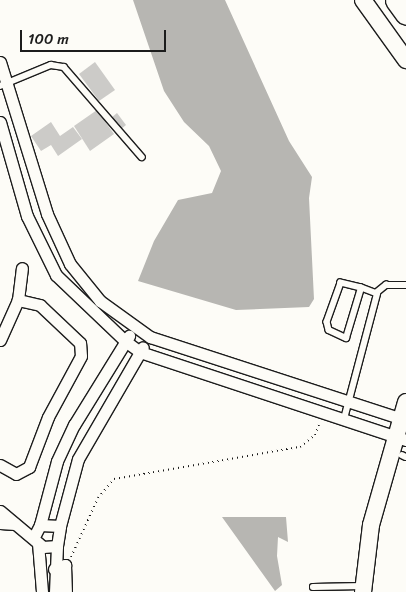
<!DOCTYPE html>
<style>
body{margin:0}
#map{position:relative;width:406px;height:592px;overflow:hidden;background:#fdfcf7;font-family:Sriracha,sans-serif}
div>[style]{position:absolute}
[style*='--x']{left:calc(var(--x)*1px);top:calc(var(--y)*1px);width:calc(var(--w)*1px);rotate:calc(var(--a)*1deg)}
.water>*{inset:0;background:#b7b6b2}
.building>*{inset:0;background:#cccbc8}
.path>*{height:2px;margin-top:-1px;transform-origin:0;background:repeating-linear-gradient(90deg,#1c1c1c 0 1px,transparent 0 5px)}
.roads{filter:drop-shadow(1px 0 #1c1c1c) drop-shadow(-1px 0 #1c1c1c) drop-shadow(0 1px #1c1c1c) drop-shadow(0 -1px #1c1c1c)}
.lane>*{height:5.5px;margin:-2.75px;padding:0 2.75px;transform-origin:2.75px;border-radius:2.75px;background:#fdfcf7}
.street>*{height:11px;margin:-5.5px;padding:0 5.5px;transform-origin:5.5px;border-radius:5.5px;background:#fdfcf7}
.secondary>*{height:16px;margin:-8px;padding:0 8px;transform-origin:8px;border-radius:8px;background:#fdfcf7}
.highway>*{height:21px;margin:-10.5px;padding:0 10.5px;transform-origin:10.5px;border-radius:10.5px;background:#fdfcf7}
span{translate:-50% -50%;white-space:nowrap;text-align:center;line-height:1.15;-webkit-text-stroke:4px #fdfcf7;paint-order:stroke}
.scale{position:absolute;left:20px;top:30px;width:146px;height:22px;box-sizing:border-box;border:2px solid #1c1c1c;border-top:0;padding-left:6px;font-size:15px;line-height:18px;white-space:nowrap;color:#1c1c1c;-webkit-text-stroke:4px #fdfcf7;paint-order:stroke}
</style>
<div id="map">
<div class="water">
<i style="clip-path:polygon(133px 0,225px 0,289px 141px,312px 177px,309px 198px,314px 299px,309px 307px,236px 310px,138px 281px,154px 241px,178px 200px,212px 193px,221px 171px,209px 146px,184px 122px,164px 91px)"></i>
<i style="clip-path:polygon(222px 517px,286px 517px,288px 542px,278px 537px,277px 556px,282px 585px,275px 591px)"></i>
</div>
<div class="building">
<i style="clip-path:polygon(95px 62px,115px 90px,99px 101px,79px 74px)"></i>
<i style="clip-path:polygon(97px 110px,114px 134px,90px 151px,74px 126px)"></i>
<i style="clip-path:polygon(117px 113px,126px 125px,120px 130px,111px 118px)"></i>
<i style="clip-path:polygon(51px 122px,60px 136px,73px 127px,82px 139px,58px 156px,51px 145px,41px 151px,31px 136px)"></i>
</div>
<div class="path">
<i style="--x:71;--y:557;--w:65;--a:-65.4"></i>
<i style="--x:98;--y:498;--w:25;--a:-50"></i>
<i style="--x:114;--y:479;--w:189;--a:-9.8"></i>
<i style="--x:300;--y:447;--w:19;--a:-39"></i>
<i style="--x:315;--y:435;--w:14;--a:-69"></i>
</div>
<div class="roads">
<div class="lane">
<i style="--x:0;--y:86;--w:55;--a:-22.4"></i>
<i style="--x:51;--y:65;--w:13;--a:9"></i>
<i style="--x:64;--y:67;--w:119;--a:49.1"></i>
<i style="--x:376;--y:293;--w:13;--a:-39"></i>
<i style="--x:386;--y:285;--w:20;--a:0"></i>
<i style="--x:344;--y:419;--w:129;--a:-75.2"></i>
<i style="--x:377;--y:294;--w:17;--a:-159"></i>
<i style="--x:361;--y:288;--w:21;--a:-166"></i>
<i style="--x:341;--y:283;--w:41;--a:109.7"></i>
<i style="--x:327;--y:322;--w:8;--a:76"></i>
<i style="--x:329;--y:330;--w:19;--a:25"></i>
<i style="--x:346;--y:338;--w:52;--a:-73.3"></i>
<i style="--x:402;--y:455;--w:4;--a:27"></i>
<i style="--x:313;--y:587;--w:50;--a:-1.1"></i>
</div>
<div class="street">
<i style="--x:0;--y:62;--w:159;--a:72.8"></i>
<i style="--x:47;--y:214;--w:55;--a:65.3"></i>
<i style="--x:70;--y:264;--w:48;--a:51"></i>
<i style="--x:100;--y:301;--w:62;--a:35.8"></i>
<i style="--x:150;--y:337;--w:269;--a:18"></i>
<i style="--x:0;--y:122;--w:98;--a:74"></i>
<i style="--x:27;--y:216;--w:66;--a:63.8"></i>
<i style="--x:56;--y:275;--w:95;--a:43.7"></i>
<i style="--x:125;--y:341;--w:19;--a:36"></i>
<i style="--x:140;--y:352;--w:280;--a:18.3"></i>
<i style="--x:0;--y:340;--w:44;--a:-65.8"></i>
<i style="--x:18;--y:300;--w:32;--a:-83"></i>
<i style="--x:0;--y:465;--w:18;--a:29"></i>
<i style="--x:16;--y:474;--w:15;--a:-28"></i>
<i style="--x:29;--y:467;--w:53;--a:-69.2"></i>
<i style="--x:48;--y:417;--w:69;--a:-61.6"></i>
<i style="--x:81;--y:356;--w:13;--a:-94"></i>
<i style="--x:80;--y:343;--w:55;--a:-136.5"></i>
<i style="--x:40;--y:305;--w:23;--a:-167"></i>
<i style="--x:0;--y:511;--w:56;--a:39.9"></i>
<i style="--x:43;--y:547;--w:14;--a:-4"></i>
<i style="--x:57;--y:546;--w:20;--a:-81"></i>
<i style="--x:60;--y:526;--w:20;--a:-177"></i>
<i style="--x:40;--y:525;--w:11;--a:117"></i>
<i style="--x:0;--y:523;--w:15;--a:4"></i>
<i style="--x:40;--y:525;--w:66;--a:-75.1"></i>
<i style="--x:57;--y:461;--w:40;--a:-65"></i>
<i style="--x:74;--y:425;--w:105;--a:-58.3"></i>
<i style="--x:60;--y:526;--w:69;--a:-75"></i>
<i style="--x:78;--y:459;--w:129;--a:-59.9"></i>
<i style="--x:38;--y:543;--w:49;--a:85.3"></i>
<i style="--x:54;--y:569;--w:12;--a:-20"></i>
<i style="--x:65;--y:565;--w:27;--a:88"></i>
<i style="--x:55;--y:592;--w:46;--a:-87.5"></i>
</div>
<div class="secondary">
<i style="--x:363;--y:0;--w:74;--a:54.4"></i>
<i style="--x:363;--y:592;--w:67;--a:-83.2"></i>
<i style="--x:371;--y:525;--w:128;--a:-74.1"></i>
</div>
<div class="highway">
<i style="--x:396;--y:0;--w:17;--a:54"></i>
</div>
</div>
<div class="scale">100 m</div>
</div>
